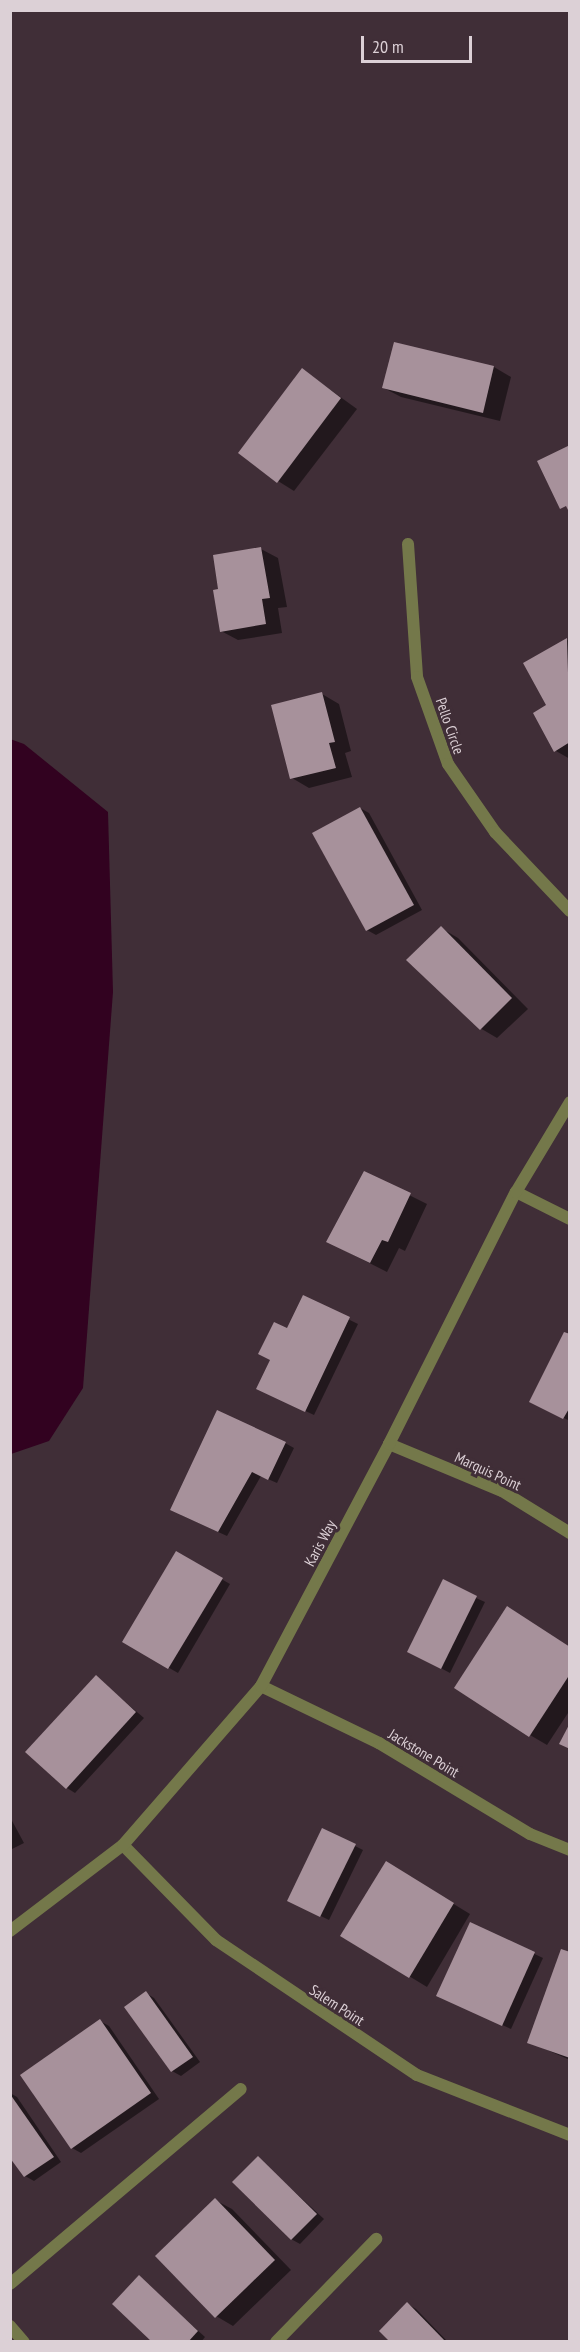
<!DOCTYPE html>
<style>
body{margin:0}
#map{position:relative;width:580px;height:2352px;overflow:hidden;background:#402e37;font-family:"PT Sans Narrow",sans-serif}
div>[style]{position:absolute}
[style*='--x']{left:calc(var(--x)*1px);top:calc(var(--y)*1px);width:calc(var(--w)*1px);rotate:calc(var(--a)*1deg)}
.water>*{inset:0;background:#320220}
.shadow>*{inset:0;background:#0007}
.building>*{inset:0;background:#a7919b}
.lane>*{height:12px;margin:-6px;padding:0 6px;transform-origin:6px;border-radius:6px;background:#74784a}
.street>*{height:12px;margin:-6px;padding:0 6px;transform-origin:6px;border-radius:6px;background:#74784a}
span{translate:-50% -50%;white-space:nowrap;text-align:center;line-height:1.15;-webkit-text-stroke:6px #402e37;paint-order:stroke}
.street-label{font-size:15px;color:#dcd0d6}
.frame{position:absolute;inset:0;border:12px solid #dcd0d6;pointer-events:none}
.scale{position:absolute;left:361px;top:36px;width:111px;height:27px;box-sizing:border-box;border:3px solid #dcd0d6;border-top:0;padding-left:8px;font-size:18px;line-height:21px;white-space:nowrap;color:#dcd0d6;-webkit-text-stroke:4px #402e37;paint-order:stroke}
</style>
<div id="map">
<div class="water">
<i style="clip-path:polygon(10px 739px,24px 744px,108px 812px,113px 992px,83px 1388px,49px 1441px,11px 1454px)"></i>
</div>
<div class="shadow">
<i style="clip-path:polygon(395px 343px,494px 367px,511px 377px,500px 421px,401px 397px,384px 388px)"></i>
<i style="clip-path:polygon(303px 370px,357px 409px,294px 491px,278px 481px)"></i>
<i style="clip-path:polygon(261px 549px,278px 558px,287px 607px,278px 608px,282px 633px,238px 640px,221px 631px,220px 591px)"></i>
<i style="clip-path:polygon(567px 640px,570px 641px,570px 759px,556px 751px,548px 706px)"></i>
<i style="clip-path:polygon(322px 694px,339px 704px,351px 751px,345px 753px,352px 777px,309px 788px,292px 778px)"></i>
<i style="clip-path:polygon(360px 808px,369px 813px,422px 910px,376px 935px,367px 930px)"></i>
<i style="clip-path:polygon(441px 928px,458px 938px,528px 1009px,497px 1038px,480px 1028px)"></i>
<i style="clip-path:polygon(365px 1173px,427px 1204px,405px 1251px,399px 1248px,387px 1272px,328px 1242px)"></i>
<i style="clip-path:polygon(303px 1297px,358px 1324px,314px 1415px,267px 1393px,272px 1360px)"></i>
<i style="clip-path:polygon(570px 1336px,570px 1421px,540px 1406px)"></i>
<i style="clip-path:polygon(285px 1443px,294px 1448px,277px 1483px,261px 1476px,227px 1536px,181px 1515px)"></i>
<i style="clip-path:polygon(176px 1553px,230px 1584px,178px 1673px,124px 1642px)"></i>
<i style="clip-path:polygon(476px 1598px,485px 1602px,450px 1673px,418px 1656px)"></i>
<i style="clip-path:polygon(570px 1647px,570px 1710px,547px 1745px,530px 1735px)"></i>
<i style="clip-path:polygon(96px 1677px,144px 1718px,75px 1793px,67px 1788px)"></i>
<i style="clip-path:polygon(10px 1817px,24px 1843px,10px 1850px)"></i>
<i style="clip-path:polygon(355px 1846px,363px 1850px,329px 1920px,298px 1905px)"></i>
<i style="clip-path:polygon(403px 1873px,470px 1914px,427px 1987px,343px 1936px)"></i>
<i style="clip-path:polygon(471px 1924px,543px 1958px,511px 2029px,447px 2000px)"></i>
<i style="clip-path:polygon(570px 1954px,570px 2060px,529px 2042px)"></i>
<i style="clip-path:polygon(146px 1993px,154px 1998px,200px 2062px,181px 2076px,172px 2071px,126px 2007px)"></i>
<i style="clip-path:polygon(100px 2021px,109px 2026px,159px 2099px,81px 2153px,72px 2148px)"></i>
<i style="clip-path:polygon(10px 2093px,17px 2097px,61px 2162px,34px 2181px,25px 2176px,10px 2155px)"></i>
<i style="clip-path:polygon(258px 2158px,324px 2219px,300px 2244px,291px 2239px)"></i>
<i style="clip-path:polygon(215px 2200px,232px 2209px,291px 2270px,233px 2326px,216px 2316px)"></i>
<i style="clip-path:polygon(139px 2277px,205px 2337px,201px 2342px,155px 2342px)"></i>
<i style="clip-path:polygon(408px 2304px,416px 2309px,448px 2342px,392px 2342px)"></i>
</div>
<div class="building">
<i style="clip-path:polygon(394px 342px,494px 366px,483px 413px,382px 388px)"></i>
<i style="clip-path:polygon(302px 368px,341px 398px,277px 483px,238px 453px)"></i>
<i style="clip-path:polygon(570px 445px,570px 514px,566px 506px,560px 509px,537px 461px)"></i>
<i style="clip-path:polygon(261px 547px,270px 598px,262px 599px,266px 624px,220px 632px,213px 590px,218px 589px,213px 555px)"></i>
<i style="clip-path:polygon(567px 638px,570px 742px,554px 752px,533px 713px,546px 705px,523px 663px)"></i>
<i style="clip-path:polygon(322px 692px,335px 742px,329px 743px,336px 768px,290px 779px,271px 705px)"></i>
<i style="clip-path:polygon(360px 807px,414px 905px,366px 931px,312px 833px)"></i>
<i style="clip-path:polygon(441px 926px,512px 998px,480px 1030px,406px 960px)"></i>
<i style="clip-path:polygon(364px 1171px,411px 1193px,388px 1242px,382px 1240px,370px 1263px,326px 1242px)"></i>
<i style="clip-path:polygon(303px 1295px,350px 1317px,305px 1412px,256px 1389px,270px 1360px,258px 1354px,274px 1322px,287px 1328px)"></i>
<i style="clip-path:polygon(564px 1332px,570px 1334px,570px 1407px,563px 1419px,529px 1402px)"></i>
<i style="clip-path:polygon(217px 1410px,286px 1442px,268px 1480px,252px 1472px,218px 1532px,170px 1510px)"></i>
<i style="clip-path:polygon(176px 1551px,223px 1578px,168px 1669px,122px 1642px)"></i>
<i style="clip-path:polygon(443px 1579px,477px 1596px,441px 1669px,407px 1652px)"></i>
<i style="clip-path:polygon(507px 1606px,570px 1647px,570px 1674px,529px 1737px,454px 1688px)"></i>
<i style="clip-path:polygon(96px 1675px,136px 1712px,66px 1789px,25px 1752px)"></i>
<i style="clip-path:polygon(570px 1723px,570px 1749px,559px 1744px)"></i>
<i style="clip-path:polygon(322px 1828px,356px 1844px,320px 1917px,287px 1901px)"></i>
<i style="clip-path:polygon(386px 1861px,454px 1903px,409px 1978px,340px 1936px)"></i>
<i style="clip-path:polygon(470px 1922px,535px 1952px,502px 2026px,436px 1996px)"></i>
<i style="clip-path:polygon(561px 1949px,570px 1952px,570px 2058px,527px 2043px)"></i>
<i style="clip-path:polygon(146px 1991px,193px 2057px,171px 2072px,124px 2007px)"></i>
<i style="clip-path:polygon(100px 2019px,151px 2093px,71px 2149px,20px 2075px)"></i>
<i style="clip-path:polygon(10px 2094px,54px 2157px,24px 2177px,10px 2158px)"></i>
<i style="clip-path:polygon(258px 2156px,317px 2214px,291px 2240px,232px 2182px)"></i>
<i style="clip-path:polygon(215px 2198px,275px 2260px,215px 2318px,155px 2256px)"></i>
<i style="clip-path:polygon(139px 2275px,198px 2331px,188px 2342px,152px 2342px,112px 2304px)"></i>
<i style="clip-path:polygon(407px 2302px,446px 2342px,390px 2342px,379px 2331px)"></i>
</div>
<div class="lane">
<i style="--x:10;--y:2284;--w:302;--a:-40.2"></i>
<i style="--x:276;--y:2342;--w:144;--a:-45.8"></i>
</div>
<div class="street">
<i style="--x:408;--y:544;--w:133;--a:86.1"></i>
<i style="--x:417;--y:677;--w:92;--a:70.4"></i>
<i style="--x:448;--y:764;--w:83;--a:55.3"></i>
<i style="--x:495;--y:832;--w:109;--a:46.5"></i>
<i style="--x:516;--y:1192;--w:60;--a:26.6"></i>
<i style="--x:389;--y:1444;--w:122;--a:22.6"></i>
<i style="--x:502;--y:1491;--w:80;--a:31.7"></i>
<i style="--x:261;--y:1686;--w:131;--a:25.8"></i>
<i style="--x:379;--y:1743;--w:176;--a:31.1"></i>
<i style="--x:530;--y:1834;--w:43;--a:21.8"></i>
<i style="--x:123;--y:1845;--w:133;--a:45.6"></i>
<i style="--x:216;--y:1940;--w:242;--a:33.9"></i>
<i style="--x:417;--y:2075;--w:164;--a:21.4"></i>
<i style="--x:10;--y:1931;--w:142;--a:-37.3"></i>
<i style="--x:123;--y:1845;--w:211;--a:-49"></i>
<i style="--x:261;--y:1686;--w:274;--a:-62.1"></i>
<i style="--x:389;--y:1444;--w:282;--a:-63.3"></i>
<i style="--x:516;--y:1192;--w:105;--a:-59"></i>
<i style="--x:10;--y:2326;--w:21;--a:49"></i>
</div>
<div class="street-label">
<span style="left:450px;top:726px;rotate:71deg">Pello Circle</span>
<span style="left:488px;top:1471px;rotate:25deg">Marquis Point</span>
<span style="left:320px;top:1543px;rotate:-62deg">Karis Way</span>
<span style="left:424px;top:1753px;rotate:31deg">Jackstone Point</span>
<span style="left:337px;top:2005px;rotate:33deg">Salem Point</span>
</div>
<div class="frame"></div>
<div class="scale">20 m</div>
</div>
